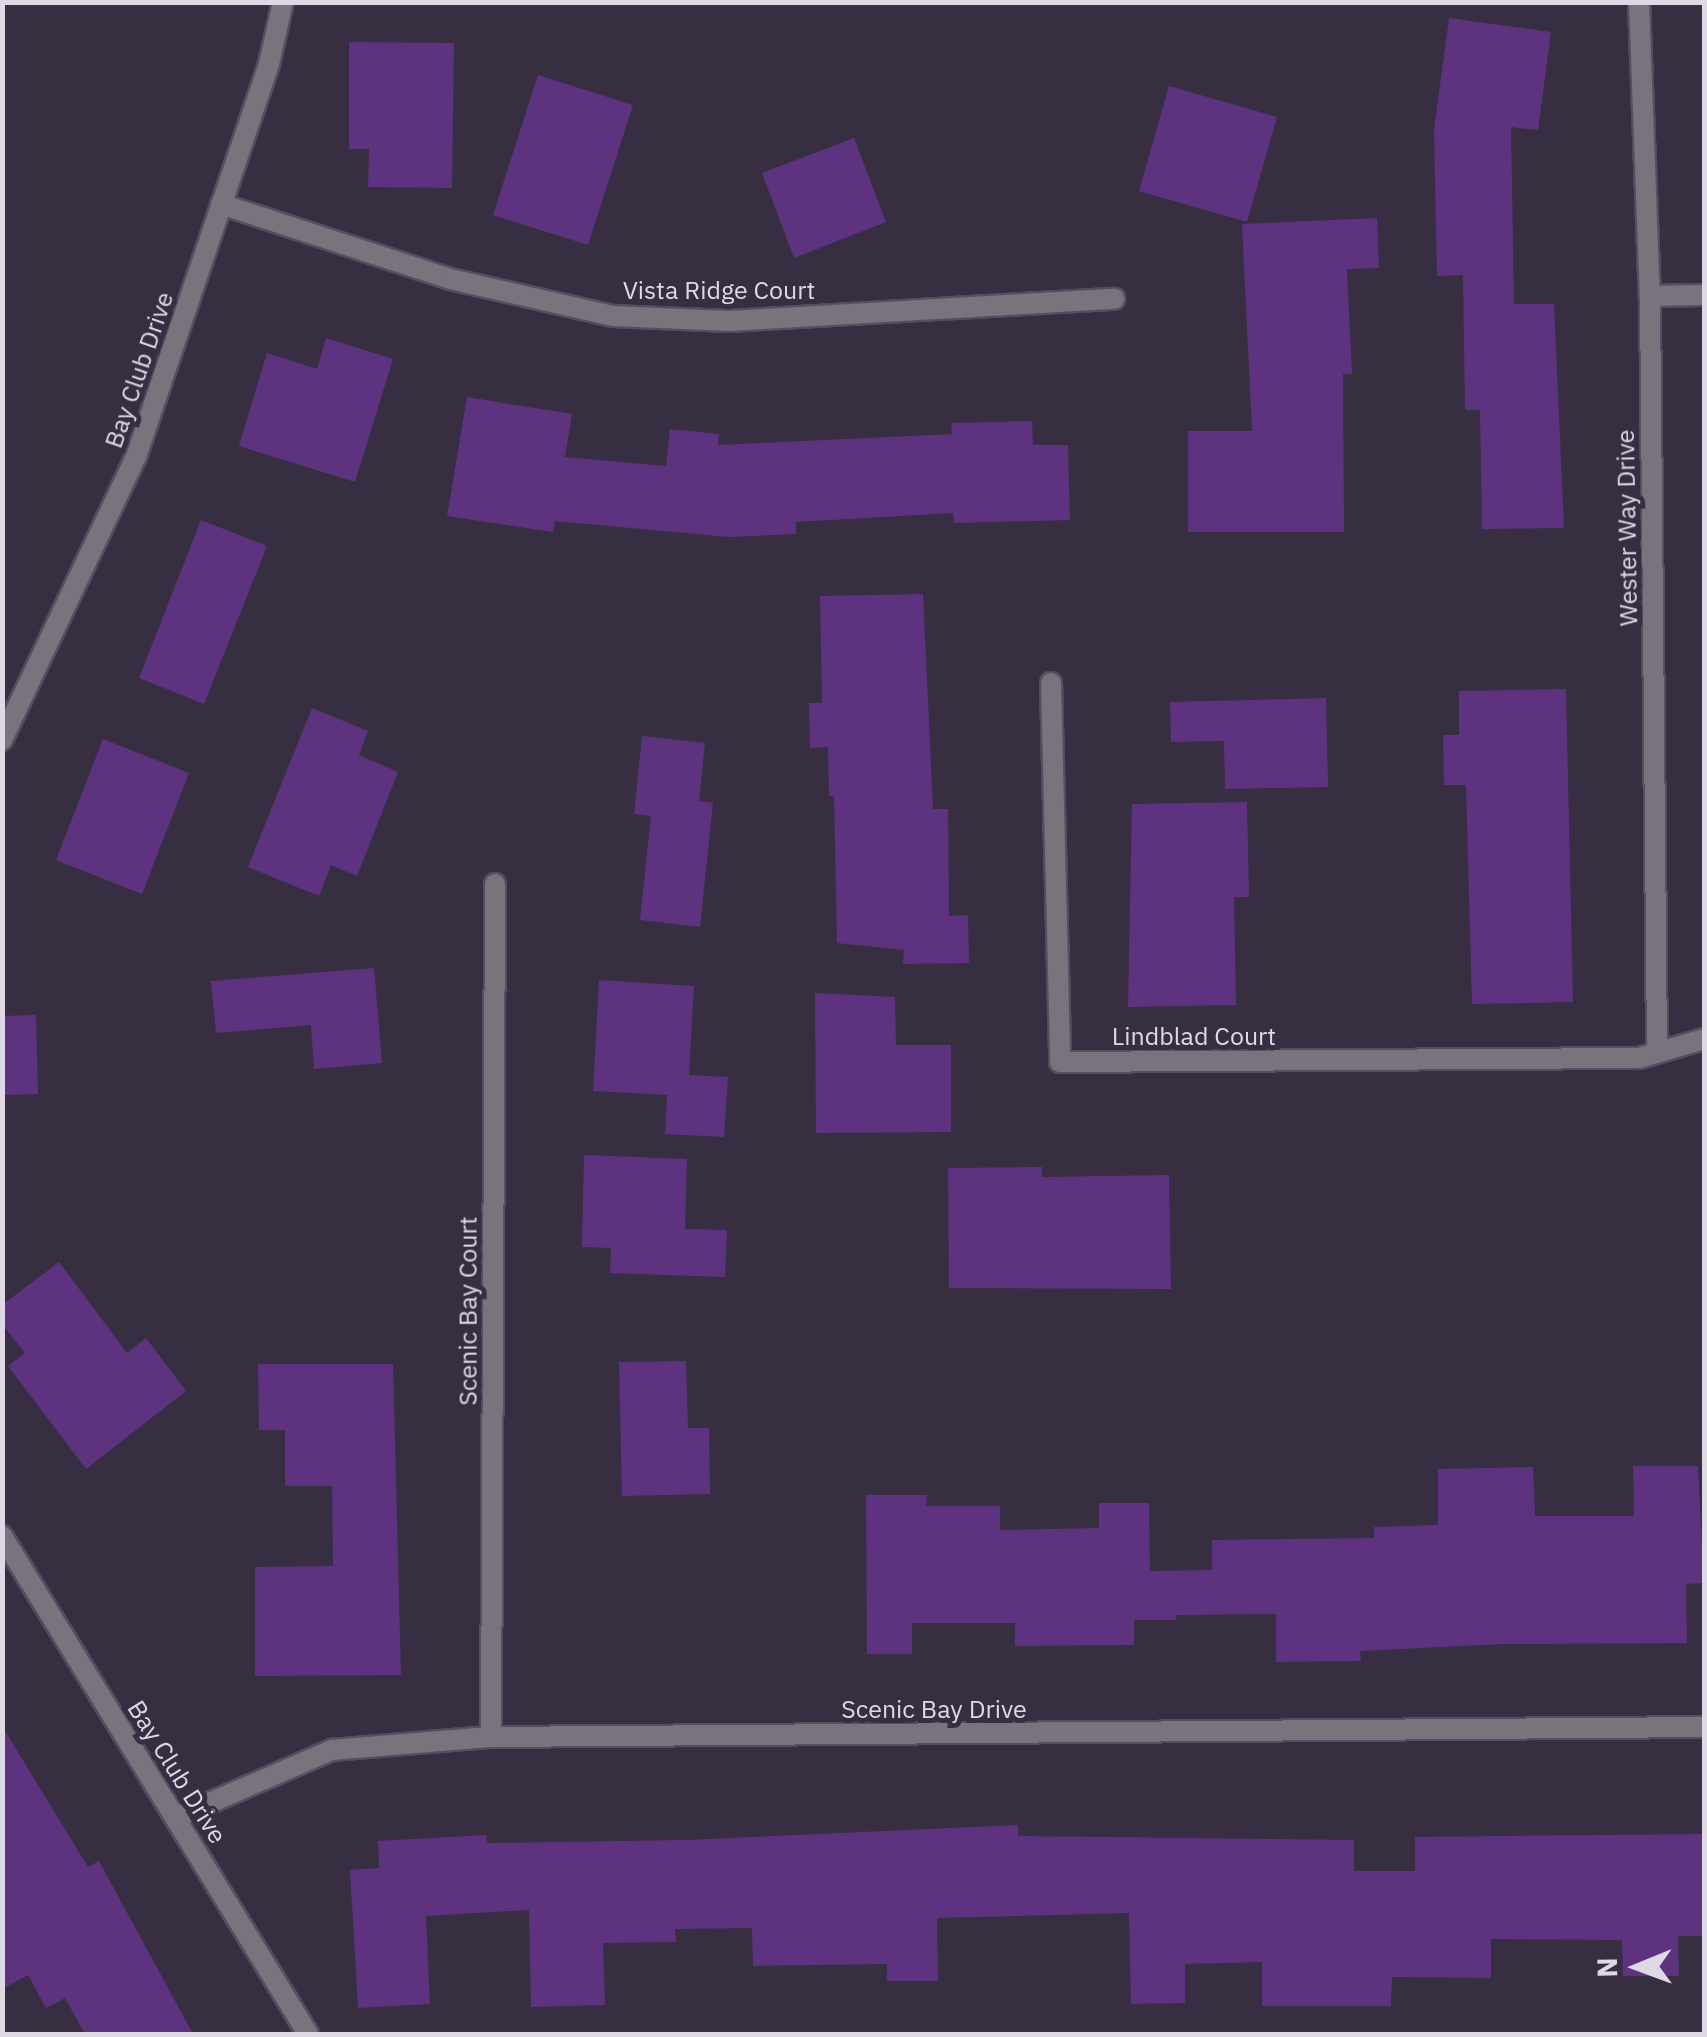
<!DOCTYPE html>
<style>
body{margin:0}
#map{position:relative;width:1707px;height:2037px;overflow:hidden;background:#382e42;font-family:"IBM Plex Sans",sans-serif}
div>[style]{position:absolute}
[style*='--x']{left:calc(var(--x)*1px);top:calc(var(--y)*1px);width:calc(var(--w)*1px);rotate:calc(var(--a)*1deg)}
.building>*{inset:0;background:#5d337f}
.roads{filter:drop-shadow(2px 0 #564d60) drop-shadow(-2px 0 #564d60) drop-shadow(0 2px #564d60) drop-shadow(0 -2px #564d60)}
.street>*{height:20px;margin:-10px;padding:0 10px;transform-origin:10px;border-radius:10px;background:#78737d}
span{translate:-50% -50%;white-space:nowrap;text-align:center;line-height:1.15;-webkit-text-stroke:10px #382e42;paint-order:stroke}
.street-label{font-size:25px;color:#dfd9e6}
.frame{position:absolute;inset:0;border:5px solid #dfd9e6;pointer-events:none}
.north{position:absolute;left:1587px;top:1917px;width:100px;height:100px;-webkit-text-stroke:8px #382e42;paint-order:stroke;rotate:269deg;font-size:28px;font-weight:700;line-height:40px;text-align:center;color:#dfd9e6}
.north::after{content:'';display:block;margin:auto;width:35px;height:45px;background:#dfd9e6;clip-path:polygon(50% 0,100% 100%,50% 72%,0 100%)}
</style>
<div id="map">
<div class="building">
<i style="clip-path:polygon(1449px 18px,1551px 32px,1538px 130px,1511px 127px,1514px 304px,1554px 304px,1564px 528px,1482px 529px,1480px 410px,1465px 410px,1463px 275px,1437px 276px,1434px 130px)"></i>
<i style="clip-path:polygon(349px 42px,454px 43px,452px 188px,368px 187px,369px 149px,349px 149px)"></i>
<i style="clip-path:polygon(538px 75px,633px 105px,588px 245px,493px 215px)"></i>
<i style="clip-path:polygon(1169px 86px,1277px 117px,1247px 222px,1139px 191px)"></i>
<i style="clip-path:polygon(854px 138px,886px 222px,794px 258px,762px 173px)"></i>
<i style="clip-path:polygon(1377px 218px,1379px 268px,1347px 269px,1352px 374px,1343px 374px,1344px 532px,1188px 532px,1188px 431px,1252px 431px,1242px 224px)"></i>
<i style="clip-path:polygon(326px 338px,393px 359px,355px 482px,239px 446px,267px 353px,317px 369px)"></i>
<i style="clip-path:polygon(467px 397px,572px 414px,565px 457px,666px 466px,670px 429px,719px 434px,718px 445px,952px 434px,951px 423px,1032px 421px,1033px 445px,1068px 445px,1070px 520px,954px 523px,953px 513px,796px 522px,796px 534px,729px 537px,555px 521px,553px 532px,447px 516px)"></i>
<i style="clip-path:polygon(201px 520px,267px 546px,204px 704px,139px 678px)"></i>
<i style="clip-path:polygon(923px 594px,933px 809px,948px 809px,949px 916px,968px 915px,969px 963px,903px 964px,904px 950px,837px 943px,834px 796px,829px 796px,828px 747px,810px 748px,809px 703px,822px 703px,820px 596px)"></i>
<i style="clip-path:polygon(1566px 689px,1573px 1002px,1472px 1004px,1466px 785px,1444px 785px,1443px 735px,1459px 735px,1459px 691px)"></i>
<i style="clip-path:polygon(1326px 698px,1328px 787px,1225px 789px,1224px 741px,1171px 742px,1170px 702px)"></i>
<i style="clip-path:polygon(312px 708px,368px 731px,359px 755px,398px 772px,357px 876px,331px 865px,319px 896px,248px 867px)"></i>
<i style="clip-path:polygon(642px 736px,705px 743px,699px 801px,713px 803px,700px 927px,640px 920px,651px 816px,634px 814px)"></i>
<i style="clip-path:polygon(103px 739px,189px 773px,142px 894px,56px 860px)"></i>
<i style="clip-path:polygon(1247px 802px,1249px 897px,1234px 897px,1236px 1005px,1128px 1007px,1132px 804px)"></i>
<i style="clip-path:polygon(374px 968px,382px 1063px,314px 1069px,311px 1025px,216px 1033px,211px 981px)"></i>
<i style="clip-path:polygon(599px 980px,694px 986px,689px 1075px,728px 1077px,724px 1137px,665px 1134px,667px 1095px,593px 1091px)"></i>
<i style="clip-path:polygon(815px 993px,895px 997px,896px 1045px,951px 1045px,951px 1132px,816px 1133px)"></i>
<i style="clip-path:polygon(36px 1015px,38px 1094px,2px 1095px,2px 1016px)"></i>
<i style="clip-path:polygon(584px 1155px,687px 1159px,685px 1229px,727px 1230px,725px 1277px,610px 1273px,611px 1248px,582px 1247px)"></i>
<i style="clip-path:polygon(1042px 1167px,1042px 1177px,1169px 1175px,1171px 1289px,949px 1288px,948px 1168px)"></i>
<i style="clip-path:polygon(59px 1262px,127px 1353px,146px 1338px,186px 1391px,86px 1469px,8px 1366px,25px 1353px,2px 1324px,2px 1305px)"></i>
<i style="clip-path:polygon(686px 1361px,688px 1428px,709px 1428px,710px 1494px,622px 1496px,619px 1362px)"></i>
<i style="clip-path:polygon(258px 1364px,393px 1364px,401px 1675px,255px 1676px,255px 1567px,333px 1566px,332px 1486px,285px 1486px,285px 1430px,259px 1430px)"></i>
<i style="clip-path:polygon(1633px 1466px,1698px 1466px,1704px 1583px,1686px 1584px,1687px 1643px,1503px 1644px,1360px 1651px,1361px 1661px,1276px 1662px,1276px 1614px,1176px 1615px,1176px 1620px,1134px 1620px,1134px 1645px,1015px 1646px,1015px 1623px,912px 1623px,912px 1654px,867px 1654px,866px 1495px,927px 1495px,926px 1506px,1000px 1506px,1000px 1530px,1099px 1528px,1099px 1503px,1149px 1503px,1150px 1571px,1212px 1570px,1212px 1540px,1374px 1538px,1374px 1527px,1438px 1525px,1438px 1469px,1533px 1467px,1535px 1516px,1634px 1516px)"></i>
<i style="clip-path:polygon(2px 1726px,88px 1867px,99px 1861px,193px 2034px,85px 2034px,65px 1998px,46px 2008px,28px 1975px,2px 1989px)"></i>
<i style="clip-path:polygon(1018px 1825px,1018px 1836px,1354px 1840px,1354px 1871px,1415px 1871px,1415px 1837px,1704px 1834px,1704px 1936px,1678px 1936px,1679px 1976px,1623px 1976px,1622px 1940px,1491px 1939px,1491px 1978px,1392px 1977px,1391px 2006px,1262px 2006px,1262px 1962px,1185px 1964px,1185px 2003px,1131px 2004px,1129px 1913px,937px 1918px,938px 1981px,887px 1981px,887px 1964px,753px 1966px,752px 1928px,675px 1929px,676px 1942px,603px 1943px,605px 2005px,531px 2007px,529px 1910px,426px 1916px,430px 2004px,358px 2008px,350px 1870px,379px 1868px,378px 1841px,486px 1835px,487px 1843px,686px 1840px)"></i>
</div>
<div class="roads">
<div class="street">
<i style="--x:1639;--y:2;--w:294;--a:87.9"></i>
<i style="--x:1650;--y:296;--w:757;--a:89.47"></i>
<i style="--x:221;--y:204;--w:241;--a:18.1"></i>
<i style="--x:450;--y:279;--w:167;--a:12.8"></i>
<i style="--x:613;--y:316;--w:116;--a:2.5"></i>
<i style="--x:729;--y:321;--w:386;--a:-3.3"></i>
<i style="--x:1650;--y:296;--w:54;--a:-1.1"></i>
<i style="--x:1051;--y:683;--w:379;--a:88.6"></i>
<i style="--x:1060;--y:1062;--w:579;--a:-0.4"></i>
<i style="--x:1639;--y:1058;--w:68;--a:-16.3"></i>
<i style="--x:2;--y:740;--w:313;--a:-64.7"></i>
<i style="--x:136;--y:457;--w:415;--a:-71.3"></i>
<i style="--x:269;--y:64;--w:64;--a:-77.3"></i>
<i style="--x:2;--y:1536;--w:584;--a:58.43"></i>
<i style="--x:491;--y:1737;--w:853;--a:-89.73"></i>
<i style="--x:177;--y:1817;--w:169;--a:-23.4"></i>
<i style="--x:332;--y:1750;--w:160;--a:-4.7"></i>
<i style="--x:491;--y:1737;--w:1213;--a:-0.47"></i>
</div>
</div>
<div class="street-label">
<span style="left:719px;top:290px">Vista Ridge Court</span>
<span style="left:139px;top:370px;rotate:-71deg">Bay Club Drive</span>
<span style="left:1627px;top:528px;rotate:-91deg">Wester Way Drive</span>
<span style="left:1194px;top:1036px">Lindblad Court</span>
<span style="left:468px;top:1311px;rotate:-90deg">Scenic Bay Court</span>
<span style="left:934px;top:1709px">Scenic Bay Drive</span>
<span style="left:177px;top:1772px;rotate:58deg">Bay Club Drive</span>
</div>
<div class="frame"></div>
<div class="north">N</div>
</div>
